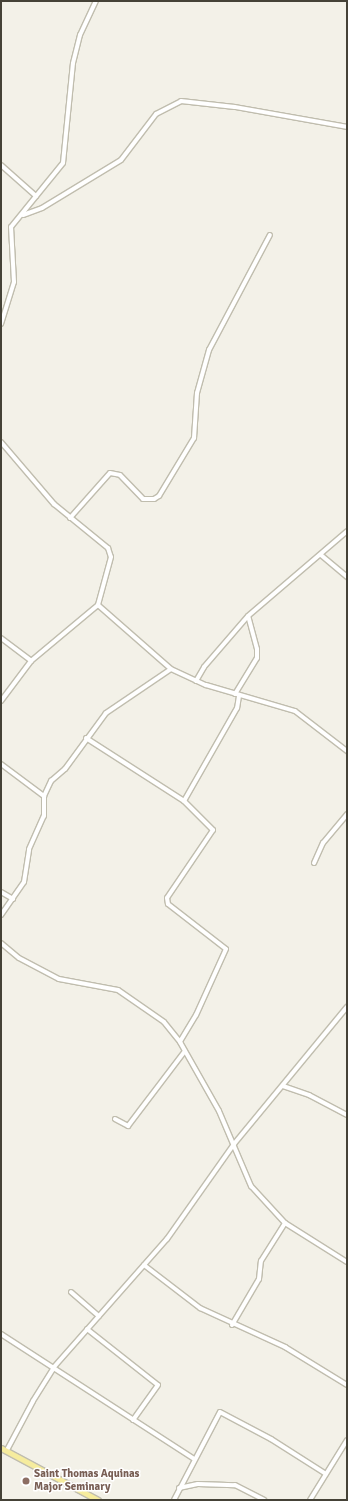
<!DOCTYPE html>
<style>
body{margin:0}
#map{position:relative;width:348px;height:1501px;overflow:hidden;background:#f3f1e8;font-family:Signika,sans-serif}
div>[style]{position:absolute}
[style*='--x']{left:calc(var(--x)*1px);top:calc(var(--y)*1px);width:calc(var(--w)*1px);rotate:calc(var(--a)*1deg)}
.roads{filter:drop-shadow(1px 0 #c0bdae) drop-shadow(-1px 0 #c0bdae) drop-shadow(0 1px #c0bdae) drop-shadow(0 -1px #c0bdae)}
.minor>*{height:4px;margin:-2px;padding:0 2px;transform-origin:2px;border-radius:2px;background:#fff}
.major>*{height:5px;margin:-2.5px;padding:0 2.5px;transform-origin:2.5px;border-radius:2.5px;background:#f6ec9e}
.dots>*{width:11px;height:11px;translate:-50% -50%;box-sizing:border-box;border:2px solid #fff;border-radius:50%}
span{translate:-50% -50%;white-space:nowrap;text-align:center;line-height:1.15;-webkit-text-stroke:3px #fff;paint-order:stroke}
.education-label{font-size:11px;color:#785e54;font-weight:700}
.left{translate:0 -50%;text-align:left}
.frame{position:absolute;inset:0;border:2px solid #454237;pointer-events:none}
</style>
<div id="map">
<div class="roads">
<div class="minor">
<i style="--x:1;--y:165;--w:47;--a:41.5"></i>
<i style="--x:23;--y:215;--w:20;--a:-20"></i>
<i style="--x:42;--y:208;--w:92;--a:-31.3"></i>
<i style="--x:121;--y:160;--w:58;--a:-52.7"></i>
<i style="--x:156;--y:114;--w:28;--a:-27"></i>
<i style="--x:181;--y:101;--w:54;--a:6.3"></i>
<i style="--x:235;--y:107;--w:114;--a:10.1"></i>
<i style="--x:1;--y:324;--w:44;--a:-72.8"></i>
<i style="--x:14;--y:282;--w:55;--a:-93.1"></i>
<i style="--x:11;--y:227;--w:82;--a:-50.9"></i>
<i style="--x:63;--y:163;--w:100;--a:-84.3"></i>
<i style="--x:73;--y:63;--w:29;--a:-76"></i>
<i style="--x:80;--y:35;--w:38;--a:-65"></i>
<i style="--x:1;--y:442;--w:82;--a:49.5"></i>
<i style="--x:54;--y:504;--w:70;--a:39.2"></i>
<i style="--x:108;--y:548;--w:9;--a:72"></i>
<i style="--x:111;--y:557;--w:50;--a:105.2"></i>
<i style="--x:98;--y:605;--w:87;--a:140.1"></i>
<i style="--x:31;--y:661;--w:50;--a:126.9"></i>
<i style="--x:70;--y:518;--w:60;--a:-48.4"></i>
<i style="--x:110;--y:473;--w:10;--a:11"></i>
<i style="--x:120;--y:475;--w:33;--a:46"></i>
<i style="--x:143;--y:499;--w:11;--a:0"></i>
<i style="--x:154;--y:499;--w:6;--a:-31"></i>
<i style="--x:159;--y:496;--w:68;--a:-58.9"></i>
<i style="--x:194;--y:438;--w:45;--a:-86.2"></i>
<i style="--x:197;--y:393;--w:45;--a:-74.4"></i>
<i style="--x:209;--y:350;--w:130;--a:-62.1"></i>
<i style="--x:321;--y:555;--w:34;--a:40"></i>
<i style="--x:98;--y:605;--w:97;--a:41.2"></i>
<i style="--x:171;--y:669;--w:38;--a:25"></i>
<i style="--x:206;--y:685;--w:93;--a:16.3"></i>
<i style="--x:295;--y:711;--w:66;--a:37.6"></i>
<i style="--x:1;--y:638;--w:38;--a:37"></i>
<i style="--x:196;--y:681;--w:16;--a:-60"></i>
<i style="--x:204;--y:667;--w:67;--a:-49.2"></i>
<i style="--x:248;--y:616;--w:130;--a:-40.6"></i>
<i style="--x:235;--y:694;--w:42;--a:-58.6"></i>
<i style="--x:257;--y:658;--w:9;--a:-90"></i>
<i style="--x:257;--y:649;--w:34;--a:-105"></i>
<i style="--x:239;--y:696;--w:12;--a:99"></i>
<i style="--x:237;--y:708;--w:107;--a:119.7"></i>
<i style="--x:184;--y:801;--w:41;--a:45"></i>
<i style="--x:213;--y:830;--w:82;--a:124.1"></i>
<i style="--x:167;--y:898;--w:6;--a:81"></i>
<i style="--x:168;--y:904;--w:73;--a:37.8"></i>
<i style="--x:226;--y:949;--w:72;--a:114.4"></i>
<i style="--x:196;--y:1015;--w:31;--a:121"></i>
<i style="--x:180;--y:1042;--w:79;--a:60.5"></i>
<i style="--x:219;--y:1111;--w:82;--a:66.9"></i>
<i style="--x:251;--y:1186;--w:50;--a:47.4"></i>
<i style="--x:285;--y:1223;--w:73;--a:32.2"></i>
<i style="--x:86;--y:738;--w:117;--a:32.7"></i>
<i style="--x:1;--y:764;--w:54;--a:36.7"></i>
<i style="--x:314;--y:863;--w:22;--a:-66"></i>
<i style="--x:323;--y:843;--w:38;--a:-50"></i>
<i style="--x:1;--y:892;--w:14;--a:30"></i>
<i style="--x:1;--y:915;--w:40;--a:-55.1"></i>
<i style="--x:24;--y:882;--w:33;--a:-81"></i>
<i style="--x:29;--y:849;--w:36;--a:-66"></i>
<i style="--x:44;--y:816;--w:20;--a:-90"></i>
<i style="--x:44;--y:796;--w:17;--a:-65"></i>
<i style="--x:51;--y:781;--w:18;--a:-41"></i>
<i style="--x:65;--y:769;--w:69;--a:-53.8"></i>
<i style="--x:106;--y:713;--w:78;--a:-34.1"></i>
<i style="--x:1;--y:943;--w:23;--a:40"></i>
<i style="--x:19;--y:958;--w:45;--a:27.7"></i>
<i style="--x:59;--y:979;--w:60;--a:10.6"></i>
<i style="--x:118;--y:990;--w:56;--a:34.8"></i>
<i style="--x:164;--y:1022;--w:26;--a:51"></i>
<i style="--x:283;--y:1086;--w:28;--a:19"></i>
<i style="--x:309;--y:1095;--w:43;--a:27.8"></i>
<i style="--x:115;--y:1119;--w:15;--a:28"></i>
<i style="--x:128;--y:1126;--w:94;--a:-52.8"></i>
<i style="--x:144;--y:1265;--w:71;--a:37.5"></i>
<i style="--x:200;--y:1308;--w:94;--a:24.6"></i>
<i style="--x:285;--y:1347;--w:73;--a:31.5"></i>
<i style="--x:71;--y:1292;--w:37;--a:41"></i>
<i style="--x:232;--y:1325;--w:53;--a:-59.6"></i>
<i style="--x:259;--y:1279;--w:18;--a:-84"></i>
<i style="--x:261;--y:1261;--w:45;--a:-57.7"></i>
<i style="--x:87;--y:1329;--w:90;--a:38.3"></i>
<i style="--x:158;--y:1385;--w:43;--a:125.5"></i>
<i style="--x:1;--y:1334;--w:229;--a:32.9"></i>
<i style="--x:7;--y:1450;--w:55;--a:-62"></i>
<i style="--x:33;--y:1401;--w:40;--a:-58"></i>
<i style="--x:54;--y:1367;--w:171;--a:-48.6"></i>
<i style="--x:167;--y:1239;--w:116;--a:-54.8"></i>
<i style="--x:234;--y:1144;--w:178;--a:-50.5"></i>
<i style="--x:179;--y:1488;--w:19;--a:-12"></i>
<i style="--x:198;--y:1484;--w:37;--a:2"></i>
<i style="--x:235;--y:1485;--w:33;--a:27"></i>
<i style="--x:174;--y:1500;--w:99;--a:-62.4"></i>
<i style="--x:220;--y:1412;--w:58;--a:27.9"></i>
<i style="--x:271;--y:1439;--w:65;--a:32.5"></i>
<i style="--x:310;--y:1500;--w:70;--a:-58.3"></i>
</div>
<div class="major">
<i style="--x:1;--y:1448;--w:110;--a:28.2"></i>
</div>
</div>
<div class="dots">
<i style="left:26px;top:1481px;background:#8d6e63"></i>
</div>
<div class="education-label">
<span class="left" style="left:34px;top:1481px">Saint Thomas Aquinas<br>Major Seminary</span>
</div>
<div class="frame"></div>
</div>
